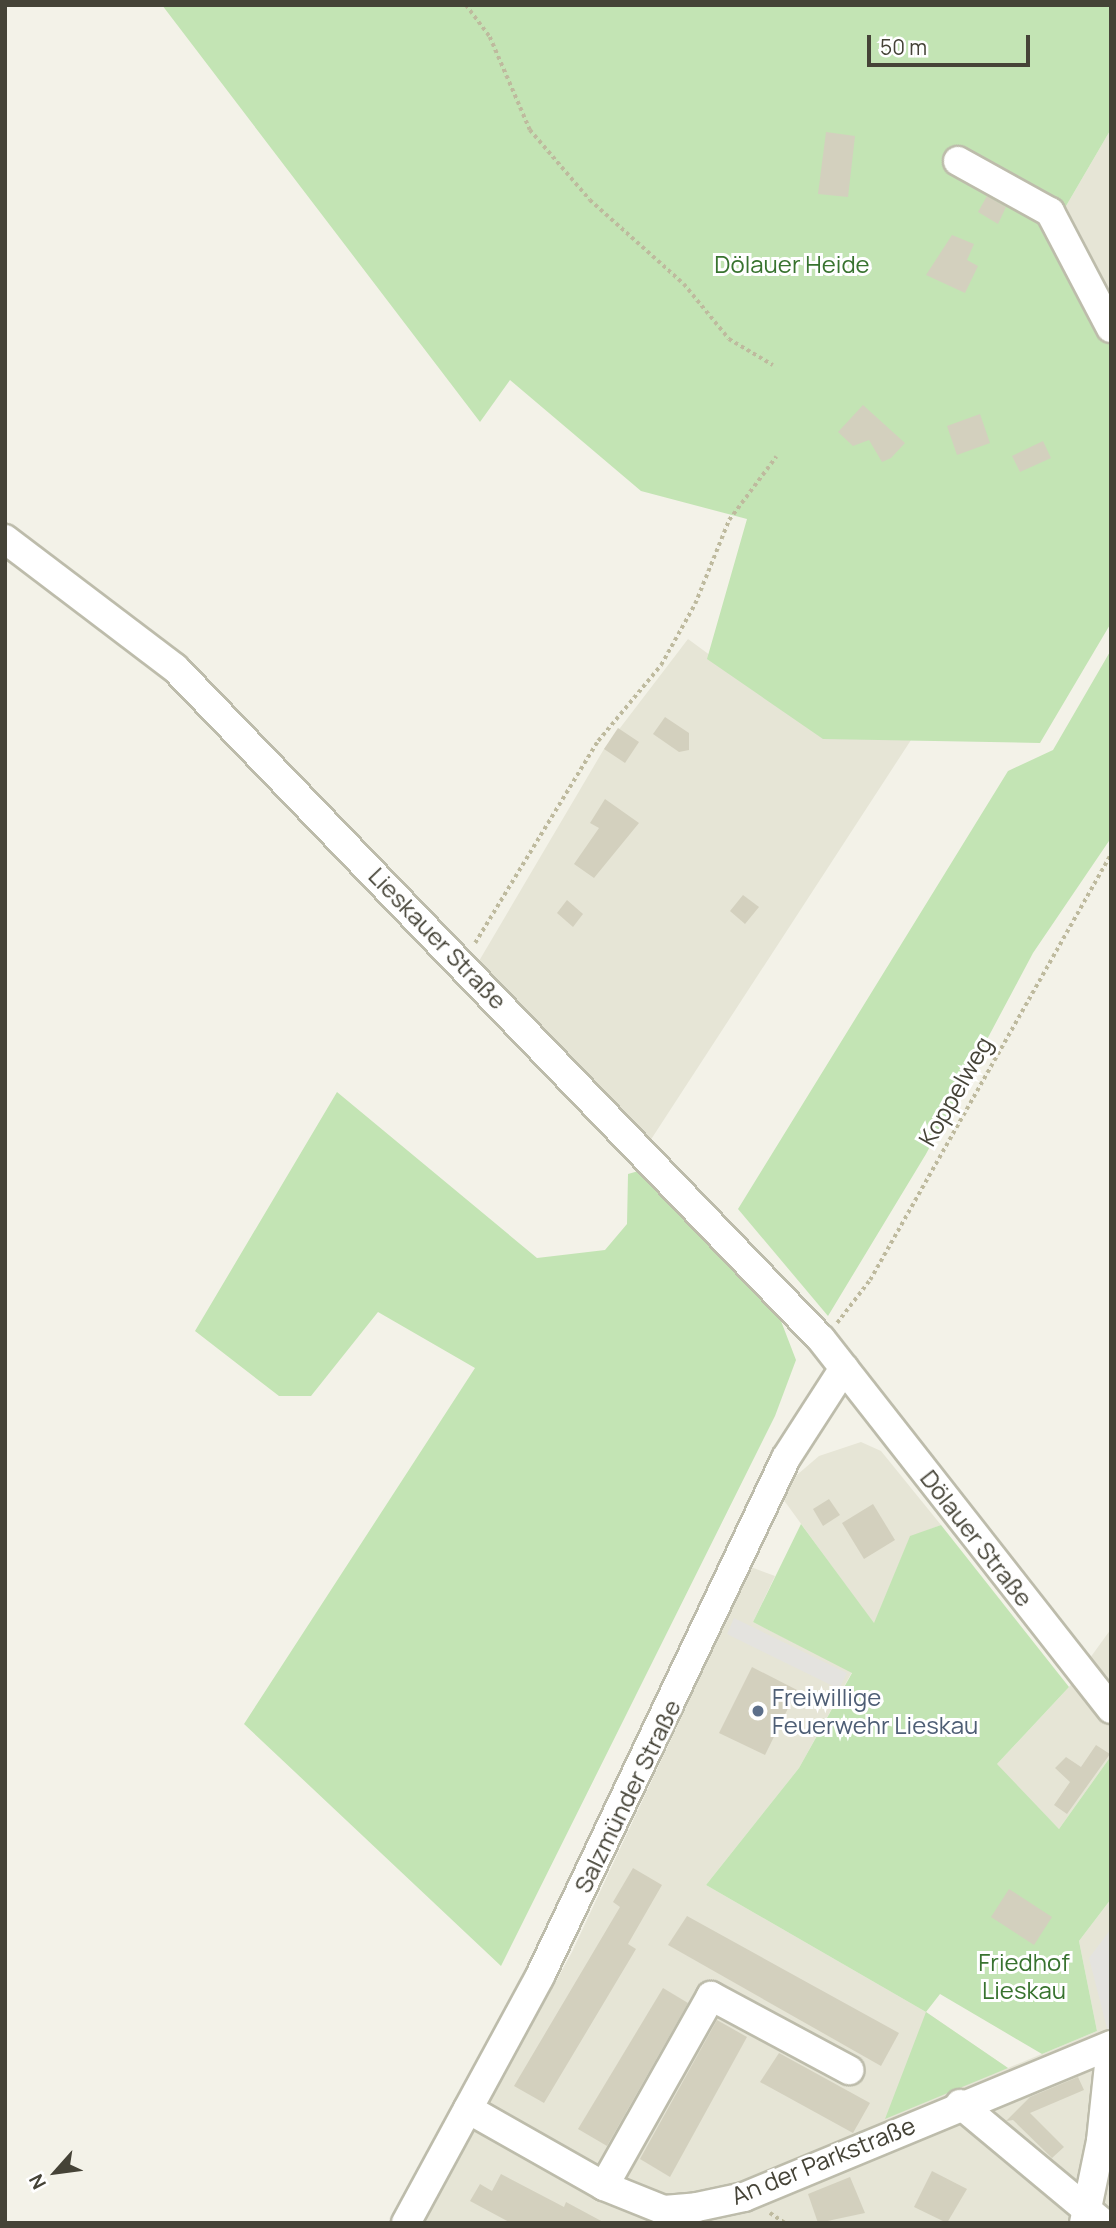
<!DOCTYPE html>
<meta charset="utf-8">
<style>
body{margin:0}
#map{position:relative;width:1116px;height:2228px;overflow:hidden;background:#f3f2e8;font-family:Manrope,sans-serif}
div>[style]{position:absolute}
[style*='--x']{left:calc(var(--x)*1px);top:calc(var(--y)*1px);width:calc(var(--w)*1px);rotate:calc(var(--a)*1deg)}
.residential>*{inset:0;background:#e6e5d6}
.green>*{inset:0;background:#c3e4b4}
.parking>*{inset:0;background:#e4e3df}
.building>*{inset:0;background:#d3d0be}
.path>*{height:3.5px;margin-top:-1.75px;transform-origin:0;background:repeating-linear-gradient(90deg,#beba9e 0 3.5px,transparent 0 7px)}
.roads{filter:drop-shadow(2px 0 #bdbcab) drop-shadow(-2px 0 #bdbcab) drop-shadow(0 2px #bdbcab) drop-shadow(0 -2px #bdbcab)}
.minor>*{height:28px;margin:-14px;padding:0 14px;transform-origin:14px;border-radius:14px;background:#fff}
.dots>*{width:19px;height:19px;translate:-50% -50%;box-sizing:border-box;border:4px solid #fff;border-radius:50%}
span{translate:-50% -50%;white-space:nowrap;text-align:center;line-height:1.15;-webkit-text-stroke:6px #fff;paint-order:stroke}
.park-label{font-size:24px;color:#38732f}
.street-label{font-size:24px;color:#454337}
.service-label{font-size:24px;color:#4e5e75}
.left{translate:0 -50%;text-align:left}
.frame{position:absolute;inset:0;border:7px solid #454337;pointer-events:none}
.north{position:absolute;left:21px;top:2137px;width:70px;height:70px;-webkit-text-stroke:5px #fff;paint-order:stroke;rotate:242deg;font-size:19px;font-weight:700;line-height:28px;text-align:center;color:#454337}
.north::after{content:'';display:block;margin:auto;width:24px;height:32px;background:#454337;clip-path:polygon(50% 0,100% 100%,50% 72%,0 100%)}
.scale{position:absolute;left:867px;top:35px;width:163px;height:32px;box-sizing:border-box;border:4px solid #454337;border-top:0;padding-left:9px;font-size:21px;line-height:24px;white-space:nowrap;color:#454337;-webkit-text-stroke:5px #fff;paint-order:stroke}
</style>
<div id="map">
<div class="residential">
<i style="clip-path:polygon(1111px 129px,1111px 343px,1052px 230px)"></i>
<i style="clip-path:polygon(688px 639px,823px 738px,911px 740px,650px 1141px,479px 961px,604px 749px)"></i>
<i style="clip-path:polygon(861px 1442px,881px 1451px,941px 1525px,910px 1537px,874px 1624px,783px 1499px,791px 1480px,819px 1456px)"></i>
<i style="clip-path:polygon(751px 1567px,775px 1576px,753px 1622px,852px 1672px,799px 1768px,706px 1885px,926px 2012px,1008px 2068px,1097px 2031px,1079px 1941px,1111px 1899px,1111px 2223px,423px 2223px,572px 1952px)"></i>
<i style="clip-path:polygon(1111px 1629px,1111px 1756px,1059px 1829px,996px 1765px,1069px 1687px)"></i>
</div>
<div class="green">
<i style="clip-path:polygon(162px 5px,1111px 5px,1111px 129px,1052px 230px,1111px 343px,1111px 623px,1040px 743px,823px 739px,707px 659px,747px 519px,641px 491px,510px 380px,480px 422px)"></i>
<i style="clip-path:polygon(1111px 650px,1111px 838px,1033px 953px,926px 1154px,828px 1316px,738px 1209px,1008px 771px,1053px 750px)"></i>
<i style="clip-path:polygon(337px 1092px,537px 1258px,605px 1250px,627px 1224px,628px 1174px,642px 1170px,781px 1321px,796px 1360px,775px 1416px,501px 1966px,244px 1724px,475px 1368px,378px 1312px,311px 1396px,279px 1396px,195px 1331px)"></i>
<i style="clip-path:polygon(801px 1524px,874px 1623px,910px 1536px,941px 1525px,1069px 1687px,997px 1764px,1059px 1829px,1111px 1756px,1111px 1899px,1079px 1941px,1097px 2031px,1042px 2054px,940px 1994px,926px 2012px,1008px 2068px,885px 2119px,926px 2012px,706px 1885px,799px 1768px,852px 1673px,753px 1622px)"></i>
</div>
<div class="parking">
<i style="clip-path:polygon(734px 1618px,847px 1673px,839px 1689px,727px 1634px)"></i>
<i style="clip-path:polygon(1111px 1929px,1111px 2044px,1089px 1958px)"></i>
</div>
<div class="building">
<i style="clip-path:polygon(826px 132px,855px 136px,848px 197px,818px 194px)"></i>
<i style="clip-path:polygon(987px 196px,1006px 207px,998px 224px,978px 212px)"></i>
<i style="clip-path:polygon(952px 235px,974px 244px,967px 260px,978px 266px,965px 293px,926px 275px)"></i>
<i style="clip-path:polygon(863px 405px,905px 443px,891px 458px,882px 462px,869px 440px,853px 446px,838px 432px)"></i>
<i style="clip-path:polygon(980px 414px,990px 443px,957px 455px,947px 426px)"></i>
<i style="clip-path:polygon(1043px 441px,1051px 458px,1020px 472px,1012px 456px)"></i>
<i style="clip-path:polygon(665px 717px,689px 733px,689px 750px,679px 752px,653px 734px)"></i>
<i style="clip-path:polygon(618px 728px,639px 742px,625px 763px,604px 749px)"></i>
<i style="clip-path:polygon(605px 799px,639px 823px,594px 878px,574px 864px,599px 828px,590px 823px)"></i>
<i style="clip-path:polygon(743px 895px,759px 907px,745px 924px,730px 911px)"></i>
<i style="clip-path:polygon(567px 900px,583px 914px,573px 927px,557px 913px)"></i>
<i style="clip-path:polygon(829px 1499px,840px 1515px,823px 1526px,813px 1509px)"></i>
<i style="clip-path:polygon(873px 1504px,895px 1540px,864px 1559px,842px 1523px)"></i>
<i style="clip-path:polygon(752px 1667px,797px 1690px,765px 1755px,719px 1733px)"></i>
<i style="clip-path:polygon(1096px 1745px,1110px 1754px,1067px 1814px,1054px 1805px,1070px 1782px,1055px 1768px,1066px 1757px,1081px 1767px)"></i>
<i style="clip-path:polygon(633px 1868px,662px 1885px,628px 1944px,636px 1949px,544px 2103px,514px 2086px,620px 1907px,613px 1902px)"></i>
<i style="clip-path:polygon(1009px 1889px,1052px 1917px,1034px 1945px,991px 1917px)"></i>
<i style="clip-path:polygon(687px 1916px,899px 2033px,881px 2066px,668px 1945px)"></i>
<i style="clip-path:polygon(663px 1988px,688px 2003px,607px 2146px,578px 2129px)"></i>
<i style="clip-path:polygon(717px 2020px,747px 2037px,670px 2177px,640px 2159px)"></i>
<i style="clip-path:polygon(779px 2053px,870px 2103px,853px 2133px,760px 2082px)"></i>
<i style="clip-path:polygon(1078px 2077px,1084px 2090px,1030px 2113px,1064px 2147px,1052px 2158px,1013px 2120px,1006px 2121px,1030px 2097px)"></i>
<i style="clip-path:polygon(932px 2171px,967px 2189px,947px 2223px,914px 2207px)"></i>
<i style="clip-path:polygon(501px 2174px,564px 2207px,566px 2202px,605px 2223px,511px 2223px,470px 2201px,480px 2184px,492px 2191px)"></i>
<i style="clip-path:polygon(850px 2177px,865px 2213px,818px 2223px,808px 2194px)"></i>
</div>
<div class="path">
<i style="--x:466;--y:5;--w:40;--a:53"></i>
<i style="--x:490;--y:37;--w:101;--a:66.7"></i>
<i style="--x:530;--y:130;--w:92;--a:49.4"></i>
<i style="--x:590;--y:200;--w:126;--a:41.8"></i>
<i style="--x:684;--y:284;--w:71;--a:50.7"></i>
<i style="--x:729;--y:339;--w:51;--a:30.6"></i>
<i style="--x:475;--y:943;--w:237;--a:-58.7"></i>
<i style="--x:598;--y:741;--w:99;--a:-50.3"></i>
<i style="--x:661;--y:665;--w:70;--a:-60.9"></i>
<i style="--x:695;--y:604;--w:91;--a:-68"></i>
<i style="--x:729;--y:520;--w:79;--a:-53.3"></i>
<i style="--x:837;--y:1323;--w:54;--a:-52.5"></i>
<i style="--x:870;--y:1280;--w:489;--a:-60.5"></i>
<i style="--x:770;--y:2213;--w:18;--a:34"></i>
</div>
<div class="roads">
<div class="minor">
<i style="--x:958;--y:161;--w:105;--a:29"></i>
<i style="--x:1050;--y:212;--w:131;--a:62.3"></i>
<i style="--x:5;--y:539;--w:213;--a:37.2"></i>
<i style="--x:175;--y:668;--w:931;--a:46.09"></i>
<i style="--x:821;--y:1339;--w:470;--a:51.9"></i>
<i style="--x:960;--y:2104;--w:186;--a:39.8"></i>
<i style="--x:468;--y:2109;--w:156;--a:29.5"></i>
<i style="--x:604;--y:2186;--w:65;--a:21.8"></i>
<i style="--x:664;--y:2210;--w:33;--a:-5"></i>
<i style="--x:697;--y:2207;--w:48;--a:-12"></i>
<i style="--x:744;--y:2197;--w:397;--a:-22.5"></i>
<i style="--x:604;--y:2186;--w:218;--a:-60.6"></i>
<i style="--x:711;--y:1996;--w:157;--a:28.2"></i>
<i style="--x:406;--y:2223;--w:281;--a:-61.5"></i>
<i style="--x:540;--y:1976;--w:573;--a:-64.6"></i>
<i style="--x:786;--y:1458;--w:107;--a:-57.2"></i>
<i style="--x:1084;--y:2223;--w:84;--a:-78.3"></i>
<i style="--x:1101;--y:2141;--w:96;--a:-84"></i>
</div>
</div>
<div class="dots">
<i style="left:758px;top:1711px;background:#5c6f8a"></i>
</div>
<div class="park-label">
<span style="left:792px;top:264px">Dölauer Heide</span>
<span style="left:1024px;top:1976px">Friedhof<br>Lieskau</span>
</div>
<div class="street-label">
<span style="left:438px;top:938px;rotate:46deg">Lieskauer Straße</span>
<span style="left:955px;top:1091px;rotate:-60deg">Koppelweg</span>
<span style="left:977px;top:1538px;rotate:52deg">Dölauer Straße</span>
<span style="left:627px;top:1796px;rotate:-64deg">Salzmünder Straße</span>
<span style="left:823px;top:2160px;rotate:-22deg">An der Parkstraße</span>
</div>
<div class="service-label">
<span class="left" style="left:772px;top:1711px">Freiwillige<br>Feuerwehr Lieskau</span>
</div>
<div class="frame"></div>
<div class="north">N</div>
<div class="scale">50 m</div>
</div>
